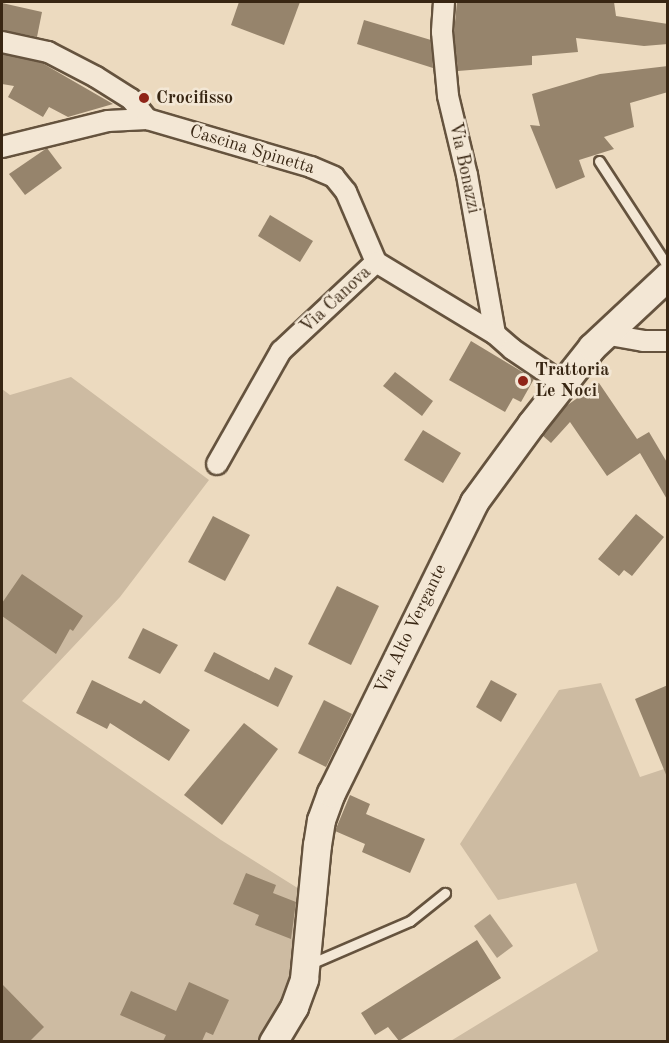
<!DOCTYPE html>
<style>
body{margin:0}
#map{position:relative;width:669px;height:1043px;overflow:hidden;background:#ecdabf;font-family:"Old Standard TT",serif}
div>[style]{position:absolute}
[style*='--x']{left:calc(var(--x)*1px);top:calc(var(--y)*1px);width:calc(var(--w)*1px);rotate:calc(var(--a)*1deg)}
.green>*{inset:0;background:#cdbba2}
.water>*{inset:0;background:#af9d85}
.building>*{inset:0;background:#96846c}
.roads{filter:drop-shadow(2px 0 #65533e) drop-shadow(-2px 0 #65533e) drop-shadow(0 2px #65533e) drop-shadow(0 -2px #65533e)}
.service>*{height:9px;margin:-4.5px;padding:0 4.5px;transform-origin:4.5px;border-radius:4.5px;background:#f3e7d5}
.minor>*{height:20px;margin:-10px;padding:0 10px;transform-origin:10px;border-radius:10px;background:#f3e7d5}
.secondary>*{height:27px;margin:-13.5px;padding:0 13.5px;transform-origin:13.5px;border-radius:13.5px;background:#f3e7d5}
.dots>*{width:16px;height:16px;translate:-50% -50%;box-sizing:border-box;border:3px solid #f3e7d5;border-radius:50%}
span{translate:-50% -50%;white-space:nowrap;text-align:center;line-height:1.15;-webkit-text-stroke:5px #f3e7d5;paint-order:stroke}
.poi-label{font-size:18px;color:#382613;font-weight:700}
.left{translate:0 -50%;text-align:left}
.street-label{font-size:18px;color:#382613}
.frame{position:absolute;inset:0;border:3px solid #382613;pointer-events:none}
</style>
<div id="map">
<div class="green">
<i style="clip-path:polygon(71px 377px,209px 480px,120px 597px,22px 701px,221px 840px,304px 892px,289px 995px,263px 1041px,2px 1041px,2px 389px,10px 395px)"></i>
<i style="clip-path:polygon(601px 683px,640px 777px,667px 768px,667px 1041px,449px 1042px,598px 951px,576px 883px,498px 900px,460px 844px,559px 690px)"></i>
</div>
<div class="water">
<i style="clip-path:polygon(490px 914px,513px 946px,497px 958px,474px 926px)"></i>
</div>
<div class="building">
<i style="clip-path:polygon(239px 2px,300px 2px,284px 45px,231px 25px)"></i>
<i style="clip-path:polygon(457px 2px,614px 2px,616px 16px,668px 24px,668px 44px,644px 46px,576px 38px,578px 52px,532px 56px,532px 65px,458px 71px,454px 32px)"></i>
<i style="clip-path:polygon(2px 3px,42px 12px,37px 37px,2px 30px)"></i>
<i style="clip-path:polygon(364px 20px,431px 40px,433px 68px,357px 44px)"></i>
<i style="clip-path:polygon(2px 54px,42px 63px,113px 104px,68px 117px,49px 107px,43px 117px,8px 97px,14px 86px,2px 84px)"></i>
<i style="clip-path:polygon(668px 66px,668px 92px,630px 103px,634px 127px,604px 137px,614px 149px,579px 160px,585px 177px,556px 189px,530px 125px,540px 126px,532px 94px,600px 74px)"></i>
<i style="clip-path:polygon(47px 148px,62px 168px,25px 195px,9px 174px)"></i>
<i style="clip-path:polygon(270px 215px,313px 241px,300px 262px,258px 236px)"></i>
<i style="clip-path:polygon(471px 341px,534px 379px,521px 402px,513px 398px,505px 412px,449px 380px)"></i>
<i style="clip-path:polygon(395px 372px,433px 401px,422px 416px,383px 386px)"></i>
<i style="clip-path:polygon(599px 383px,637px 439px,649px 432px,668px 464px,668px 501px,640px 453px,607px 476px,570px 422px,551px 443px,542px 435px,566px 406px)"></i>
<i style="clip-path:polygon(423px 430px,461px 453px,443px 483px,404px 460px)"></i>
<i style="clip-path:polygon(636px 514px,664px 537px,632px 576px,624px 570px,619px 576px,598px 559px)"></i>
<i style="clip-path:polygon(213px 516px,250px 535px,225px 581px,188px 562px)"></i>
<i style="clip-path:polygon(22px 574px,83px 616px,73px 631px,70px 629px,56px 654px,2px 616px,2px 603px)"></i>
<i style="clip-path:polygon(337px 586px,379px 606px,351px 665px,308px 644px)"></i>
<i style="clip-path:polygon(143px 628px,178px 645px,160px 674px,128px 658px)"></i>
<i style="clip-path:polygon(214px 652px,269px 680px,275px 667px,293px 676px,278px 707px,204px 671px)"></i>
<i style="clip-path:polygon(92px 680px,141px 704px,144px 700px,190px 730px,169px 761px,110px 723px,107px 729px,76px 713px)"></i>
<i style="clip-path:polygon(491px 680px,517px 694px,501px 722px,476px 707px)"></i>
<i style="clip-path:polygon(668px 685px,668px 777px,667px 777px,635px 699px)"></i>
<i style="clip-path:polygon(324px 700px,352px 714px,326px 767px,298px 753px)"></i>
<i style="clip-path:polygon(244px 723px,278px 749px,222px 825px,184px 795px)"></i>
<i style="clip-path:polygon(350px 795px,370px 804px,366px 814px,425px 839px,410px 873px,362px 852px,365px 844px,335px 831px)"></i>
<i style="clip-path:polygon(246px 873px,276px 885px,273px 893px,296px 902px,291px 939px,255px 925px,259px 915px,233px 904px)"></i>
<i style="clip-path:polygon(477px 940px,501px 978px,399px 1041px,388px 1027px,375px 1035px,361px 1013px)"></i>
<i style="clip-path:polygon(189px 982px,229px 1000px,213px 1035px,206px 1032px,202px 1041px,163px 1041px,166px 1035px,120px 1015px,131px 991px,176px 1011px)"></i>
<i style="clip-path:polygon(2px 984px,44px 1027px,30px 1041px,2px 1041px)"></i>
</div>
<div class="roads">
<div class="service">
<i style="--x:599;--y:161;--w:126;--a:56.9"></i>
<i style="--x:310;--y:964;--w:109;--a:-23.3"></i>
<i style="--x:410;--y:921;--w:45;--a:-38.7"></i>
</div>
<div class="minor">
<i style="--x:444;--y:2;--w:30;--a:94"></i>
<i style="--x:442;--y:32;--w:64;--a:84.6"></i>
<i style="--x:448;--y:96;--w:81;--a:76.5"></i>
<i style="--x:467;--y:175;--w:161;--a:80"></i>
<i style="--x:2;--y:42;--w:47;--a:12.3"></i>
<i style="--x:48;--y:52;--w:54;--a:27.5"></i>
<i style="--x:96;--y:77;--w:41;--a:32.2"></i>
<i style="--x:131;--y:99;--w:26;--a:51"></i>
<i style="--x:2;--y:147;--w:109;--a:-13.8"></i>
<i style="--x:108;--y:121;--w:39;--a:-3"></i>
<i style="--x:147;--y:119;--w:171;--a:16.3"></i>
<i style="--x:311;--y:167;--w:25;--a:23"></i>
<i style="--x:334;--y:177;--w:19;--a:51"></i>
<i style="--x:346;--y:192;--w:76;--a:66.8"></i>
<i style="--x:604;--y:334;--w:40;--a:10"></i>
<i style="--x:643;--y:341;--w:25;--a:0"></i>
<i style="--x:217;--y:464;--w:130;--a:-60.5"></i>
<i style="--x:281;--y:351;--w:130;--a:-43.1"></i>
<i style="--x:376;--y:262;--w:139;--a:31.2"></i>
<i style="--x:495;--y:334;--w:23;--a:41"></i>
<i style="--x:512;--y:349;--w:60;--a:34.2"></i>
</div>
<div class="secondary">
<i style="--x:273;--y:1042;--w:41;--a:-59"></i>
<i style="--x:294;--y:1007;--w:30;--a:-70"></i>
<i style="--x:304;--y:979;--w:135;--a:-84.5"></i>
<i style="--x:317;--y:845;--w:25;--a:-81"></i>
<i style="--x:321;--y:820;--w:29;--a:-70"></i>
<i style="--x:331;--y:793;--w:324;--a:-63.8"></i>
<i style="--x:474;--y:502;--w:97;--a:-53.8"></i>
<i style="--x:531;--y:424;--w:98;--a:-51.6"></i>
<i style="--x:592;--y:347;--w:104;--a:-43.1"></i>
</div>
</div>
<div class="dots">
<i style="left:144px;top:98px;background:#8f2418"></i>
<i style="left:523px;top:381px;background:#8f2418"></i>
</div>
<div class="poi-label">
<span class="left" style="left:156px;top:98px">Crocifisso</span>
<span class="left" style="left:535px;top:381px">Trattoria<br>Le Noci</span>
</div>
<div class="street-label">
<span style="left:252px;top:150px;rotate:17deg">Cascina Spinetta</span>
<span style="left:464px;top:168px;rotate:78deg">Via Bonazzi</span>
<span style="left:336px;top:300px;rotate:-43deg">Via Canova</span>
<span style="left:411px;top:629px;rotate:-64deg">Via Alto Vergante</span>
</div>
<div class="frame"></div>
</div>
